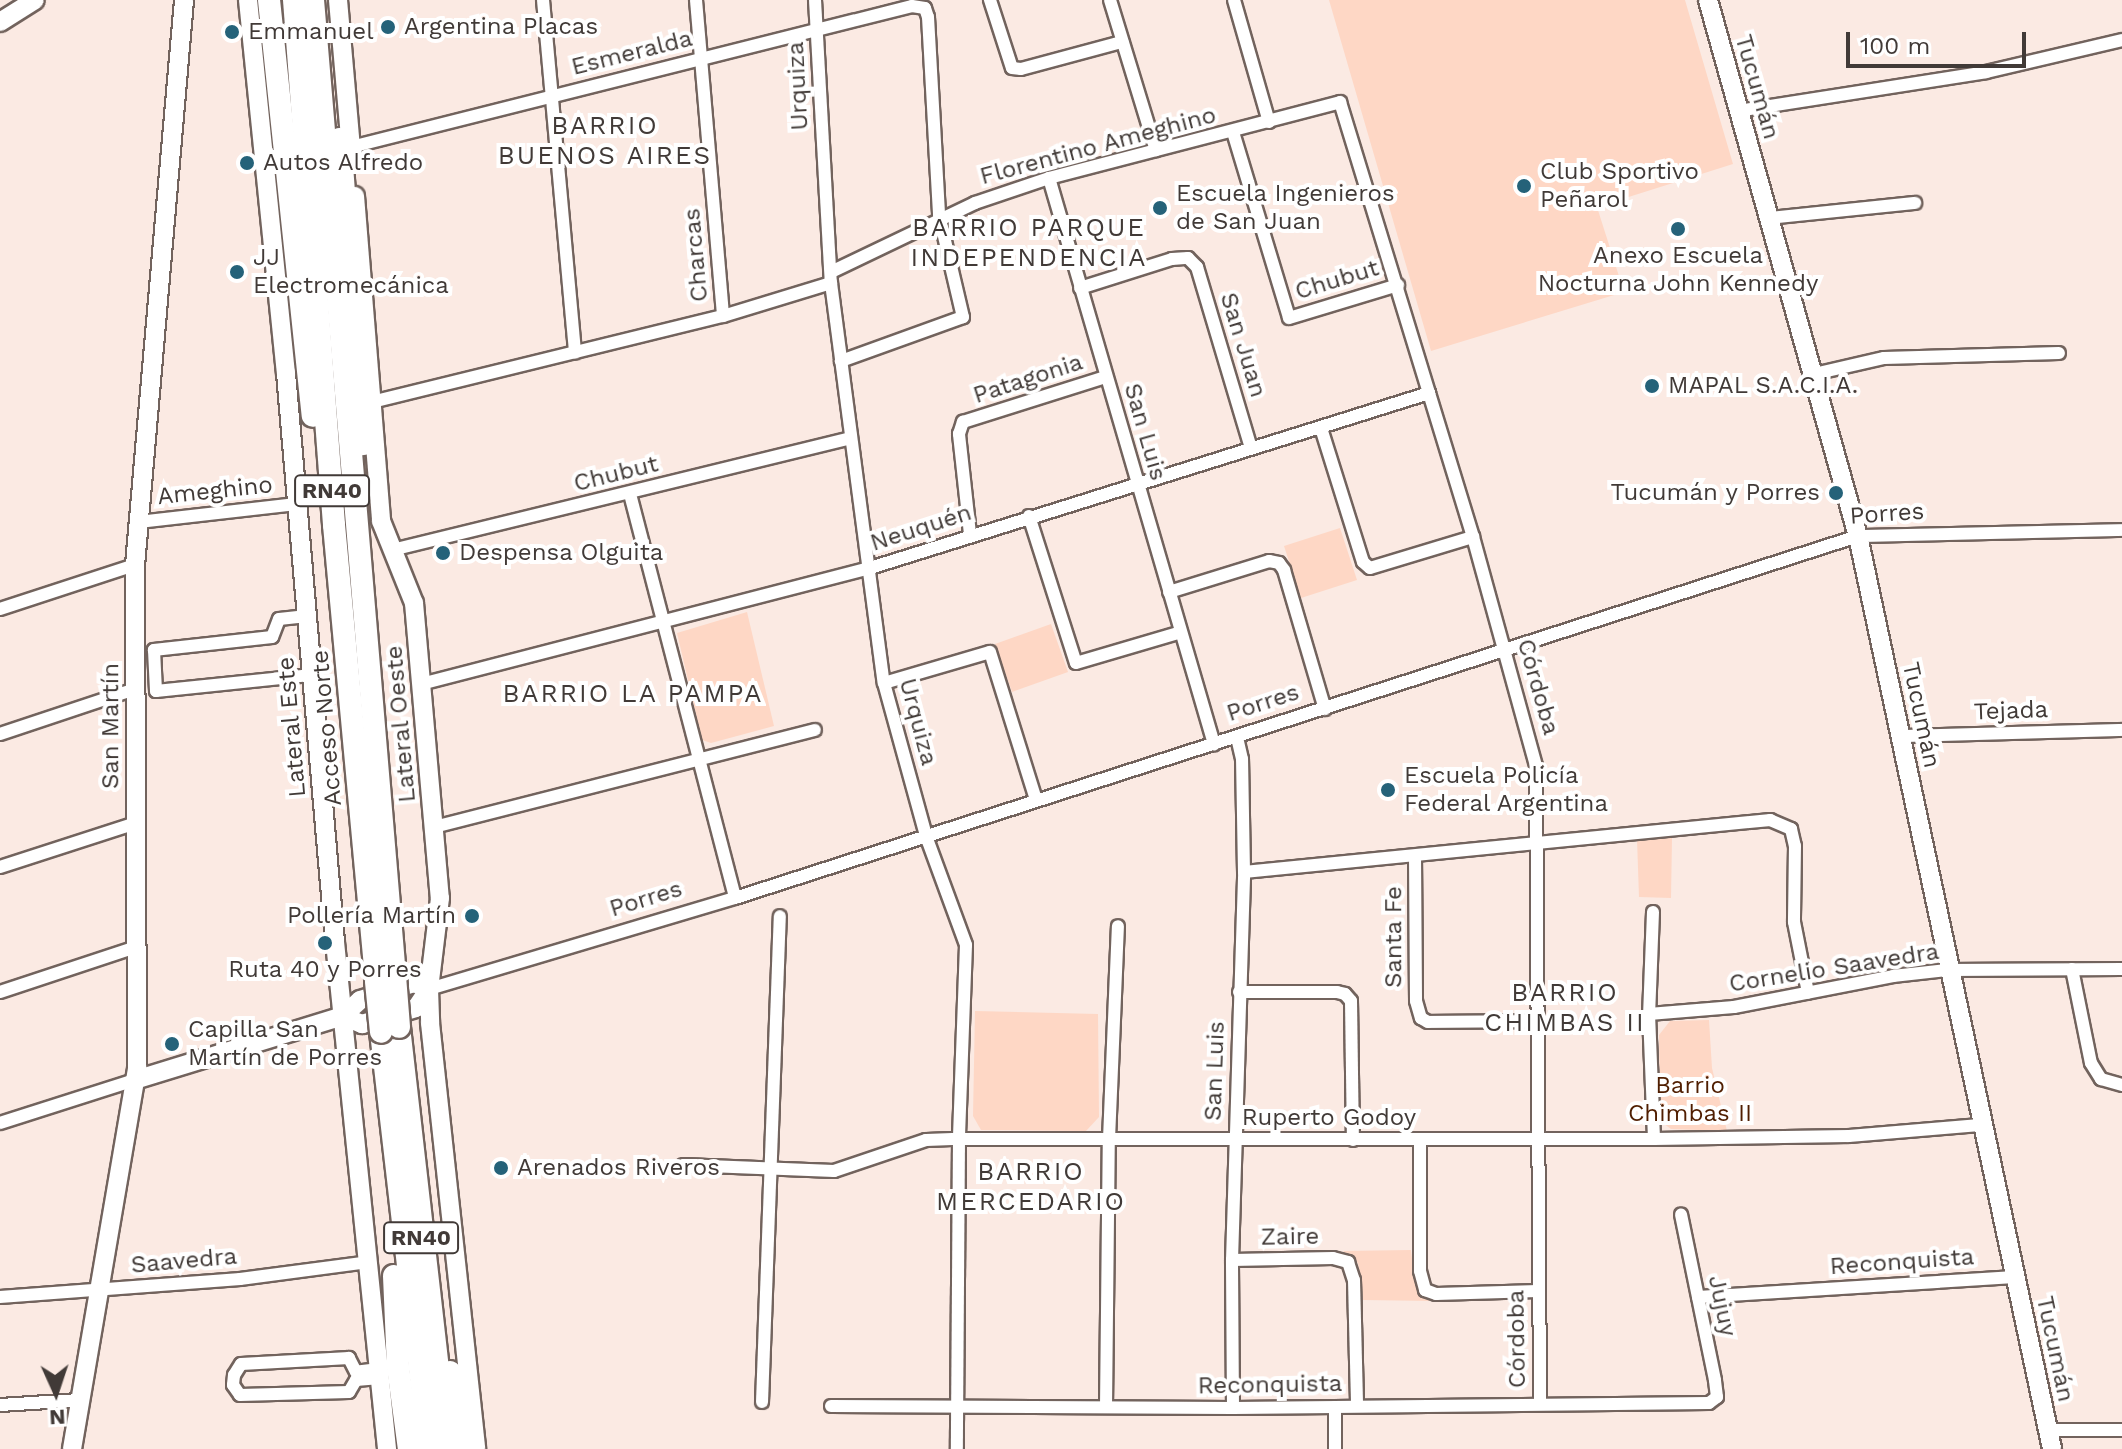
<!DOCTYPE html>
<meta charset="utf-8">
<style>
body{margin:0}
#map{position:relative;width:2122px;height:1449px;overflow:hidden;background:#fbeae3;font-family:"Work Sans",sans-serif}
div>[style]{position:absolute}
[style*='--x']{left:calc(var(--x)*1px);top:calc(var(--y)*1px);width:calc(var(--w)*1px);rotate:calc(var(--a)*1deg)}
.green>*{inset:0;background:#fed7c5}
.roads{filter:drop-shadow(2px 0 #72635d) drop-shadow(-2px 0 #72635d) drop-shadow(0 2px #72635d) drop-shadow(0 -2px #72635d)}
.street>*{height:12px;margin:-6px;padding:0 6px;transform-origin:6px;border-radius:6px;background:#fff}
.secondary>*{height:18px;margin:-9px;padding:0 9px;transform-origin:9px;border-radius:9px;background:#fff}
.highway>*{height:22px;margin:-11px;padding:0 11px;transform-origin:11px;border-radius:11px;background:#fff}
.bridges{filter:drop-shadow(2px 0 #72635d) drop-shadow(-2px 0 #72635d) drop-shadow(0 2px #72635d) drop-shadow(0 -2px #72635d)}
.highway-bridge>*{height:22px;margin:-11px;padding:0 11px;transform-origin:11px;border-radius:11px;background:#fff}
.dots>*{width:22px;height:22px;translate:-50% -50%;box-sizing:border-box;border:4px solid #fff;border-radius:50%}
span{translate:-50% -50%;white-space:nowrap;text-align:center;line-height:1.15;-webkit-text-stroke:8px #fff;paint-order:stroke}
.shield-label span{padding:2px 6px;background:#fff;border:2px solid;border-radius:6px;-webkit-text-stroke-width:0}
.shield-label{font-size:22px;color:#413a37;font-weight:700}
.poi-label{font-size:24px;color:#413a37}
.left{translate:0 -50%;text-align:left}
.right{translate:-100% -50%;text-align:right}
.street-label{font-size:24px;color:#413a37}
.park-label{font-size:24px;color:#501e01}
.neighbourhood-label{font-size:26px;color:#413a37;letter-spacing:2px}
.north{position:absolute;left:16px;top:1353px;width:80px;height:80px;-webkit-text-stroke:6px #fff;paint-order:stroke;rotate:177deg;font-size:22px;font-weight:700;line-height:32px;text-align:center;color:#413a37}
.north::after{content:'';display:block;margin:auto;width:28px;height:36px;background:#413a37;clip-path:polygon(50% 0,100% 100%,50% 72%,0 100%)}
.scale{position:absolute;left:1846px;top:32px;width:180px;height:36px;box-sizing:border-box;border:4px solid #413a37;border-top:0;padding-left:10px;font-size:24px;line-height:28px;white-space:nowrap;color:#413a37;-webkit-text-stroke:6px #fff;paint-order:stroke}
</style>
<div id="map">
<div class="green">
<i style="clip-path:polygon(1329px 0,1685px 0,1733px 164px,1597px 207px,1624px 292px,1431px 351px)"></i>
<i style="clip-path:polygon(1340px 528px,1357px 580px,1301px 598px,1284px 546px)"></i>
<i style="clip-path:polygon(747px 612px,774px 726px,711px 743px,702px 740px,677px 633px)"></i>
<i style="clip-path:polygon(1051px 624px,1068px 672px,1012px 692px,995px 644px)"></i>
<i style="clip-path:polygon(1672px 838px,1671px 898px,1639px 897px,1637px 839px)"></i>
<i style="clip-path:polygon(975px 1011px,1098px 1014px,1099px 1117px,1086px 1131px,981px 1130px,973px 1116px)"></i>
<i style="clip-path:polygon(1709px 1020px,1712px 1068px,1727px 1131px,1671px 1129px,1660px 1121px,1659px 1035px,1670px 1021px)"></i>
<i style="clip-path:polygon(1411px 1250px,1415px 1283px,1419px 1291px,1432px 1301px,1363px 1300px,1358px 1263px,1343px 1251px)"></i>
</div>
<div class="roads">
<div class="street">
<i style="--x:543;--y:0;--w:354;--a:84.8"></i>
<i style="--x:696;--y:0;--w:317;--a:85.1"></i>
<i style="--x:815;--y:0;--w:283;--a:86.8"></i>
<i style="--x:831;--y:283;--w:403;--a:82.5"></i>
<i style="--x:884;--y:683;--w:159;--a:74.6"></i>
<i style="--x:926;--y:836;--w:116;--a:69.8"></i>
<i style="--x:966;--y:945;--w:194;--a:92.1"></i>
<i style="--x:959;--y:1139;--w:310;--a:90.4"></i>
<i style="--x:990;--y:0;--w:71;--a:72.1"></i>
<i style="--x:1012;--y:68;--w:9;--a:6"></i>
<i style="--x:1021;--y:69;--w:105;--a:-15"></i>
<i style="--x:1110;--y:0;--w:157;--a:73"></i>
<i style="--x:1234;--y:0;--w:127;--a:74"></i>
<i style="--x:1738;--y:111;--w:251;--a:-8.9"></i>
<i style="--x:1986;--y:72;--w:140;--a:-13.2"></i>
<i style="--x:1233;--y:132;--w:194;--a:73.2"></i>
<i style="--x:1289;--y:318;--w:114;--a:-16.8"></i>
<i style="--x:351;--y:147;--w:578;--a:-14.11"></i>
<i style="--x:912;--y:6;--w:13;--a:9"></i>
<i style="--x:925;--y:8;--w:9;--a:72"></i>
<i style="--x:928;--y:17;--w:198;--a:86.8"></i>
<i style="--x:939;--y:215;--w:105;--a:76.8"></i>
<i style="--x:963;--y:317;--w:130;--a:160.2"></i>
<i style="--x:1049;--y:178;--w:590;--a:73.75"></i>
<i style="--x:1769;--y:218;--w:147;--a:-5.9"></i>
<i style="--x:831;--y:272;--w:160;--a:-25.6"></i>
<i style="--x:975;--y:203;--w:78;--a:-18.7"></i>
<i style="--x:1049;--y:178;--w:301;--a:-14.6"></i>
<i style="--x:1340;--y:102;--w:455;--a:73"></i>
<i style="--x:1473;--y:537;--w:238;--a:74.6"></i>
<i style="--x:1536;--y:766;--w:638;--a:89.64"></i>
<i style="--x:1080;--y:288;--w:96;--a:-17.5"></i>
<i style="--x:1172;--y:259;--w:16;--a:-4"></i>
<i style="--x:1188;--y:258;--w:13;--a:45"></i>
<i style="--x:1197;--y:267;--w:189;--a:73.4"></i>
<i style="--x:1814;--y:374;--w:72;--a:-12.9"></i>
<i style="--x:1884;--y:358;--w:175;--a:-1.6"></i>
<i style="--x:372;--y:402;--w:361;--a:-13.8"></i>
<i style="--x:723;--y:316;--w:113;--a:-17"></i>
<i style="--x:1321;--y:428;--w:140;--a:72.6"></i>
<i style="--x:1363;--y:562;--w:9;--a:41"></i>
<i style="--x:1370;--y:568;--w:108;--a:-16.8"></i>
<i style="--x:630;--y:494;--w:417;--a:75.4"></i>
<i style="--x:1029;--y:516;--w:154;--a:72.3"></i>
<i style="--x:1076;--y:663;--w:109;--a:-16.4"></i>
<i style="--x:138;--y:522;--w:160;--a:-6.5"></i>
<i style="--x:970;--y:534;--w:101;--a:-96.3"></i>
<i style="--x:959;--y:434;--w:13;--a:-72"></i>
<i style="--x:963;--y:422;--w:150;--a:-17.5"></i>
<i style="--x:392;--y:550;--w:471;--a:-13.7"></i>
<i style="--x:1169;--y:592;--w:105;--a:-17.2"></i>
<i style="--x:1269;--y:561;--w:10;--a:11"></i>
<i style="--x:1279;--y:563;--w:9;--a:54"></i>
<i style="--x:1284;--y:570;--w:145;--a:73.6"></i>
<i style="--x:0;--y:609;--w:142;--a:-18.1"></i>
<i style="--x:307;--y:616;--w:28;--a:174"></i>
<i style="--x:279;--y:619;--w:19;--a:111"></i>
<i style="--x:272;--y:637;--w:119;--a:173.7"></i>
<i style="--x:154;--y:650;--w:41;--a:87.2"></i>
<i style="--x:156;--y:691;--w:157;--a:-5.9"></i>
<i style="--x:884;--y:683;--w:110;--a:-16.3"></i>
<i style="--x:990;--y:652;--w:155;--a:72.7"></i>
<i style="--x:421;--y:684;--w:464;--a:-14.5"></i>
<i style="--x:870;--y:568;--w:586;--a:-17.38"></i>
<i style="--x:0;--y:734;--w:142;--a:-18.4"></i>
<i style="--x:1902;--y:736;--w:220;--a:-1.6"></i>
<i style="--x:434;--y:827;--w:393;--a:-14.3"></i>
<i style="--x:1415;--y:856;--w:145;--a:89.6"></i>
<i style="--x:1416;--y:1001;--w:18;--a:74"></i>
<i style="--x:1421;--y:1018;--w:8;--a:30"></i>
<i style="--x:1428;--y:1022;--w:108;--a:-0.5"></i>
<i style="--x:0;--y:867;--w:143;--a:-17.9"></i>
<i style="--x:1244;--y:872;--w:529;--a:-5.65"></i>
<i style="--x:1770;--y:820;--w:23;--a:23"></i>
<i style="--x:1791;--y:829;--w:17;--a:77"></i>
<i style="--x:1795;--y:846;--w:76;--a:90.8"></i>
<i style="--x:1794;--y:922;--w:72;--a:78.8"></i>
<i style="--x:1653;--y:912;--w:102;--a:92.2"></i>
<i style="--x:1649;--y:1014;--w:125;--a:87.7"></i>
<i style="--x:2072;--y:969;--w:96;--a:78.6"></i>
<i style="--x:2091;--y:1063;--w:19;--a:58"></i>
<i style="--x:2101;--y:1079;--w:22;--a:16"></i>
<i style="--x:429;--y:989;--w:319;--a:-16.6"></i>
<i style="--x:735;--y:898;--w:1180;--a:-17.87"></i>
<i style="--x:1858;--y:536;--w:264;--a:-1.3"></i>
<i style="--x:0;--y:992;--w:143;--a:-18.3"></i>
<i style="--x:1239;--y:992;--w:98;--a:0"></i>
<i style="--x:1337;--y:992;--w:8;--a:14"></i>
<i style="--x:1345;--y:994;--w:9;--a:49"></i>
<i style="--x:1351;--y:1001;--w:139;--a:89.2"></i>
<i style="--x:1649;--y:1014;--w:85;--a:-4.7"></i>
<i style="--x:1734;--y:1007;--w:162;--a:-11"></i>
<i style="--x:1893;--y:976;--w:54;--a:-6.3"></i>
<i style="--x:1947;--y:970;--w:175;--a:-0.3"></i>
<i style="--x:0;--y:1123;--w:142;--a:-17.7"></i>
<i style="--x:1420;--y:1141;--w:130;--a:90"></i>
<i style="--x:1420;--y:1271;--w:20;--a:75"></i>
<i style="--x:1425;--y:1290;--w:12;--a:20"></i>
<i style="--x:1436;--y:1294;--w:102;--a:-1.7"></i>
<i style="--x:683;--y:1165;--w:151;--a:2.3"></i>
<i style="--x:834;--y:1171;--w:97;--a:-18.6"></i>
<i style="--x:926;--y:1140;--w:33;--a:-2"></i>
<i style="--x:959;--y:1139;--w:695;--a:0"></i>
<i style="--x:1654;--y:1139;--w:195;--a:-0.9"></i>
<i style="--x:1849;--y:1136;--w:131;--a:-4.8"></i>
<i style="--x:1232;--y:1260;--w:101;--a:-1.1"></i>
<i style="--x:1333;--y:1258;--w:16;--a:15"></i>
<i style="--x:1348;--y:1262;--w:19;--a:72"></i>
<i style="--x:1354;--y:1280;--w:126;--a:88.6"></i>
<i style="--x:0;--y:1297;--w:241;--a:-4.3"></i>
<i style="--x:240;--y:1279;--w:131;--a:-7.5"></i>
<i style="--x:1698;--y:1297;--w:317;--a:-3.6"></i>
<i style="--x:379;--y:1369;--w:23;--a:173"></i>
<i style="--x:356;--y:1372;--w:16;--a:-117"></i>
<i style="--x:349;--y:1358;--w:108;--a:176.8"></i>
<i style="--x:241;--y:1364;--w:13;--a:122"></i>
<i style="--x:234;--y:1375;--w:10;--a:96"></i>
<i style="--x:233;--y:1385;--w:12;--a:55"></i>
<i style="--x:240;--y:1395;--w:109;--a:-1.6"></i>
<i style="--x:349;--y:1392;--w:14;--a:-60"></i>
<i style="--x:356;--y:1380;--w:24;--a:-5"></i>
<i style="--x:762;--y:1402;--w:486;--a:-87.9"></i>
<i style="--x:0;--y:1405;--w:80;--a:-3.6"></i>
<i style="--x:831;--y:1406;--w:402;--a:0.3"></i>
<i style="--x:1233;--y:1408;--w:476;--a:-0.6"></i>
<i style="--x:1709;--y:1403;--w:10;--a:-37"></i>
<i style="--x:1717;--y:1397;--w:17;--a:-97"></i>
<i style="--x:1715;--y:1380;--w:169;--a:-101.6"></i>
<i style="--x:1106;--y:1407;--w:268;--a:-89.4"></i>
<i style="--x:1109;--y:1139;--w:213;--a:-87.6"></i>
<i style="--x:1233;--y:1408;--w:148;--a:-90.4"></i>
<i style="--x:1232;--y:1260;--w:388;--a:-88.2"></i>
<i style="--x:1244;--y:872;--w:113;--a:-91"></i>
<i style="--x:1242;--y:759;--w:23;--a:-103"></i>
<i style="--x:2048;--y:1430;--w:74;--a:0"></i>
<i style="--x:1335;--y:1449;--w:42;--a:-90"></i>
</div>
<div class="secondary">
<i style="--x:248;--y:0;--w:375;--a:84.2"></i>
<i style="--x:286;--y:373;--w:571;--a:85.08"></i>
<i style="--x:335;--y:942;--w:510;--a:84.14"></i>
<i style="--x:338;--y:0;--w:160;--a:85"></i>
<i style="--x:1708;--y:0;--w:557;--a:74.37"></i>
<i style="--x:1858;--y:536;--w:933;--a:78"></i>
<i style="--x:0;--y:22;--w:41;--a:-32.2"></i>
<i style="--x:355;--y:196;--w:326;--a:85.4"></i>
<i style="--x:381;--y:521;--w:88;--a:68.1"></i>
<i style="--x:414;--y:603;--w:296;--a:85"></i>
<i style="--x:440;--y:898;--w:92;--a:96.9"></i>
<i style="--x:429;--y:989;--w:34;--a:88"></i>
<i style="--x:430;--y:1023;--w:428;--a:83.8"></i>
<i style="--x:343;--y:1016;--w:21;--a:23"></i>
<i style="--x:362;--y:1024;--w:56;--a:-16.5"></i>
<i style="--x:416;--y:1008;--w:23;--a:-56"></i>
<i style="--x:135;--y:1080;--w:218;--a:-17.1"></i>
<i style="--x:343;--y:1016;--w:23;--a:-43"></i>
<i style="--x:360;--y:1000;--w:57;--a:-17.5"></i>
<i style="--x:414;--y:983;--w:16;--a:22"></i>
<i style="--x:72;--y:1449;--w:387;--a:-80.3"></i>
<i style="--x:137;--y:1068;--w:503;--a:-90.23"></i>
<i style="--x:135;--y:565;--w:567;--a:-85.04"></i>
</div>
<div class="highway">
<i style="--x:269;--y:0;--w:418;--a:84"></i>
<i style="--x:294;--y:0;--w:527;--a:85.64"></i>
<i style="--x:334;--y:525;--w:459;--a:84.7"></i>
<i style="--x:313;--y:0;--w:979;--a:85.2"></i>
<i style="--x:340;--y:139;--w:306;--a:85.7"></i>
<i style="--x:399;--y:1027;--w:425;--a:83.5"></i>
<i style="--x:381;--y:1032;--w:420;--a:83.4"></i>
<i style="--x:394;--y:1276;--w:91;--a:87.5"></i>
<i style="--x:398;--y:1367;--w:83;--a:82.4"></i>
<i style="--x:450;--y:1372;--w:78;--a:79.7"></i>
</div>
</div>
<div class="bridges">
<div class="highway-bridge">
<i style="--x:395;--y:976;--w:51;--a:85.5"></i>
<i style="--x:376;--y:982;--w:50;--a:84.3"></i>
</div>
</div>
<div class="dots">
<i style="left:388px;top:27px;background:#256279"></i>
<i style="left:232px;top:32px;background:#256279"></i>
<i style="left:247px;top:163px;background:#256279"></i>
<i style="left:1524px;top:186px;background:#256279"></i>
<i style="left:1160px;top:208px;background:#256279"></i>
<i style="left:1678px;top:229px;background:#256279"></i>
<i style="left:237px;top:272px;background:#256279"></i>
<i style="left:1652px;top:386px;background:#256279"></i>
<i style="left:1836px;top:493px;background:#256279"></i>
<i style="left:443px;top:553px;background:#256279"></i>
<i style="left:1388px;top:790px;background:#256279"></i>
<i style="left:472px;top:916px;background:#256279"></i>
<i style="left:325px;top:943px;background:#256279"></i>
<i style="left:172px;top:1044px;background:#256279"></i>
<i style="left:501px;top:1168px;background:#256279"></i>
</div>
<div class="shield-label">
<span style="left:332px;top:491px">RN40</span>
<span style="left:421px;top:1238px">RN40</span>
</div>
<div class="poi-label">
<span class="left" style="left:404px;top:27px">Argentina Placas</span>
<span class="left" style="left:248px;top:32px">Emmanuel</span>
<span class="left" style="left:263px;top:163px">Autos Alfredo</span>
<span class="left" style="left:1540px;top:186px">Club Sportivo<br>Peñarol</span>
<span class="left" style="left:1176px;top:208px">Escuela Ingenieros<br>de San Juan</span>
<span style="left:1678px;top:270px">Anexo Escuela<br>Nocturna John Kennedy</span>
<span class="left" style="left:253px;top:272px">JJ<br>Electromecánica</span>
<span class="left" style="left:1668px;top:386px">MAPAL S.A.C.I.A.</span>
<span class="right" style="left:1820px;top:493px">Tucumán y Porres</span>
<span class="left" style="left:459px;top:553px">Despensa Olguita</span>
<span class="left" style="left:1404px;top:790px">Escuela Policía<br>Federal Argentina</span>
<span class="right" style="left:456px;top:916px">Pollería Martín</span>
<span style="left:325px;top:970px">Ruta 40 y Porres</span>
<span class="left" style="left:188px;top:1044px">Capilla San<br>Martín de Porres</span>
<span class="left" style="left:517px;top:1168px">Arenados Riveros</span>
</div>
<div class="street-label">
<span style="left:632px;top:53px;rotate:-14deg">Esmeralda</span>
<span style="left:798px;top:86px;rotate:-93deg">Urquiza</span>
<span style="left:1757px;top:87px;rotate:74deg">Tucumán</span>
<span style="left:1098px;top:146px;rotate:-15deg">Florentino Ameghino</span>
<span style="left:696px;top:255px;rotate:-95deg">Charcas</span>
<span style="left:1337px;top:280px;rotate:-17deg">Chubut</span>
<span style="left:1243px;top:345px;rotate:73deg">San Juan</span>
<span style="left:1028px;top:379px;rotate:-18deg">Patagonia</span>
<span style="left:1145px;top:432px;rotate:74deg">San Luis</span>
<span style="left:616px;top:474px;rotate:-14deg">Chubut</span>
<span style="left:215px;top:491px;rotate:-6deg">Ameghino</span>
<span style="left:1887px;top:514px;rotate:-4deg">Porres</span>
<span style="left:921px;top:528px;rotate:-18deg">Neuquén</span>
<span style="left:1538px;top:687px;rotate:74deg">Córdoba</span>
<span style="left:1263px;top:703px;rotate:-18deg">Porres</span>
<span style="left:2011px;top:711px;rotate:-2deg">Tejada</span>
<span style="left:1921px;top:715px;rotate:78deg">Tucumán</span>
<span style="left:918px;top:722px;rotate:75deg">Urquiza</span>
<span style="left:401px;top:724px;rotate:-95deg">Lateral Oeste</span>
<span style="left:111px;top:726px;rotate:-90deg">San Martín</span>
<span style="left:292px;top:727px;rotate:-95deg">Lateral Este</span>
<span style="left:327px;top:728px;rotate:-95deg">Acceso Norte</span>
<span style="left:646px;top:899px;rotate:-17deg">Porres</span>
<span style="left:1394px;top:937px;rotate:-90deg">Santa Fe</span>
<span style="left:1834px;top:968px;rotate:-9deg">Cornelio Saavedra</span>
<span style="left:1215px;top:1071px;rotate:-88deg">San Luis</span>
<span style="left:1329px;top:1118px">Ruperto Godoy</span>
<span style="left:1290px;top:1237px;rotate:-1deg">Zaire</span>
<span style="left:184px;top:1261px;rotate:-5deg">Saavedra</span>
<span style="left:1902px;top:1262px;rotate:-4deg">Reconquista</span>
<span style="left:1722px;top:1306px;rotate:78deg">Jujuy</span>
<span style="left:1517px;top:1339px;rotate:-91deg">Córdoba</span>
<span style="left:2055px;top:1349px;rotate:78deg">Tucumán</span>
<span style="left:1270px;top:1385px;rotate:-1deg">Reconquista</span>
</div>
<div class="park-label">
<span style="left:1690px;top:1100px">Barrio<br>Chimbas II</span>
</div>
<div class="neighbourhood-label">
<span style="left:605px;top:141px">BARRIO<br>BUENOS AIRES</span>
<span style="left:1029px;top:243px">BARRIO PARQUE<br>INDEPENDENCIA</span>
<span style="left:633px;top:694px">BARRIO LA PAMPA</span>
<span style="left:1565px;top:1008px">BARRIO<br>CHIMBAS II</span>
<span style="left:1031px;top:1187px">BARRIO<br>MERCEDARIO</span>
</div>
<div class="north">N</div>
<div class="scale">100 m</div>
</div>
